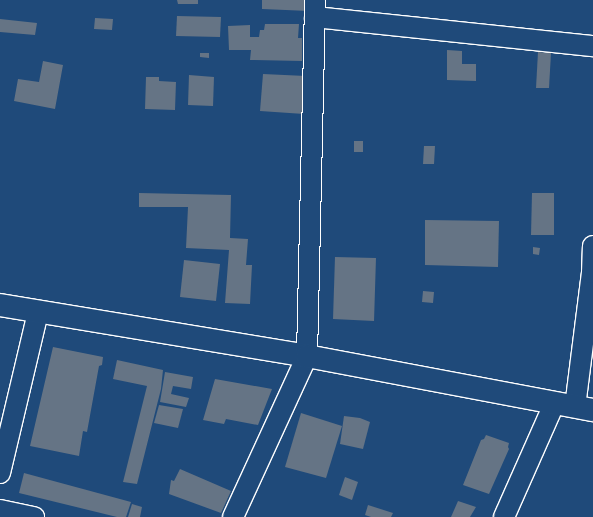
<!DOCTYPE html>
<style>
body{margin:0}
#map{position:relative;width:593px;height:517px;overflow:hidden;background:#1f4a7a;font-family:Dekko,sans-serif}
div>[style]{position:absolute}
[style*='--x']{left:calc(var(--x)*1px);top:calc(var(--y)*1px);width:calc(var(--w)*1px);rotate:calc(var(--a)*1deg)}
.building>*{inset:0;background:#657485}
.roads{filter:drop-shadow(1px 0 #fff) drop-shadow(-1px 0 #fff) drop-shadow(0 1px #fff) drop-shadow(0 -1px #fff)}
.minor>*{height:20px;margin:-10px;padding:0 10px;transform-origin:10px;border-radius:10px;background:#1f4a7a}
.major>*{height:22px;margin:-11px;padding:0 11px;transform-origin:11px;border-radius:11px;background:#1f4a7a}
span{translate:-50% -50%;white-space:nowrap;text-align:center;line-height:1.15;-webkit-text-stroke:3px #1f4a7a;paint-order:stroke}
</style>
<div id="map">
<div class="building">
<i style="clip-path:polygon(177px 0,198px 0,198px 4px,178px 4px)"></i>
<i style="clip-path:polygon(262px 0,310px 0,309px 11px,262px 9px)"></i>
<i style="clip-path:polygon(177px 16px,221px 17px,220px 37px,176px 36px)"></i>
<i style="clip-path:polygon(95px 18px,113px 19px,112px 30px,94px 29px)"></i>
<i style="clip-path:polygon(0 19px,37px 23px,35px 35px,0 32px)"></i>
<i style="clip-path:polygon(265px 24px,299px 24px,298px 38px,302px 38px,302px 61px,250px 60px,251px 50px,229px 50px,228px 26px,250px 25px,250px 37px,259px 37px,260px 30px,264px 30px)"></i>
<i style="clip-path:polygon(447px 50px,462px 51px,462px 64px,476px 64px,476px 81px,447px 80px)"></i>
<i style="clip-path:polygon(538px 52px,551px 53px,549px 88px,536px 88px)"></i>
<i style="clip-path:polygon(200px 53px,209px 53px,209px 58px,200px 57px)"></i>
<i style="clip-path:polygon(43px 61px,63px 65px,55px 109px,14px 101px,18px 79px,39px 82px)"></i>
<i style="clip-path:polygon(263px 74px,306px 76px,304px 114px,260px 111px)"></i>
<i style="clip-path:polygon(189px 75px,214px 77px,213px 106px,188px 105px)"></i>
<i style="clip-path:polygon(146px 77px,159px 77px,159px 81px,176px 82px,175px 110px,145px 109px)"></i>
<i style="clip-path:polygon(354px 141px,363px 141px,363px 152px,354px 152px)"></i>
<i style="clip-path:polygon(424px 146px,435px 146px,434px 164px,423px 164px)"></i>
<i style="clip-path:polygon(139px 193px,231px 195px,230px 238px,248px 239px,246px 265px,252px 265px,250px 304px,225px 303px,229px 250px,186px 248px,188px 207px,139px 207px)"></i>
<i style="clip-path:polygon(532px 193px,554px 193px,554px 235px,531px 235px)"></i>
<i style="clip-path:polygon(425px 220px,499px 221px,498px 267px,425px 265px)"></i>
<i style="clip-path:polygon(533px 247px,540px 248px,539px 255px,533px 254px)"></i>
<i style="clip-path:polygon(335px 257px,376px 258px,374px 321px,333px 319px)"></i>
<i style="clip-path:polygon(184px 260px,220px 264px,216px 301px,180px 297px)"></i>
<i style="clip-path:polygon(423px 291px,434px 292px,433px 303px,422px 302px)"></i>
<i style="clip-path:polygon(53px 347px,103px 357px,102px 365px,99px 366px,87px 432px,83px 431px,79px 456px,30px 446px)"></i>
<i style="clip-path:polygon(117px 360px,163px 370px,161px 389px,137px 484px,123px 482px,147px 386px,113px 379px)"></i>
<i style="clip-path:polygon(165px 372px,193px 377px,191px 389px,173px 386px,171px 394px,189px 398px,186px 407px,160px 402px)"></i>
<i style="clip-path:polygon(215px 379px,272px 389px,258px 425px,226px 419px,224px 424px,203px 420px)"></i>
<i style="clip-path:polygon(159px 405px,183px 409px,178px 428px,154px 423px)"></i>
<i style="clip-path:polygon(301px 413px,342px 426px,326px 478px,285px 467px)"></i>
<i style="clip-path:polygon(344px 416px,360px 418px,370px 422px,363px 449px,340px 444px)"></i>
<i style="clip-path:polygon(486px 435px,509px 443px,508px 447px,509px 449px,489px 494px,463px 485px,481px 440px,484px 439px)"></i>
<i style="clip-path:polygon(180px 469px,231px 491px,221px 513px,169px 494px,171px 480px,174px 481px)"></i>
<i style="clip-path:polygon(24px 473px,131px 502px,126px 517px,117px 517px,19px 493px)"></i>
<i style="clip-path:polygon(345px 477px,358px 482px,352px 500px,339px 495px)"></i>
<i style="clip-path:polygon(458px 501px,476px 507px,470px 517px,451px 517px)"></i>
<i style="clip-path:polygon(132px 504px,142px 507px,140px 517px,128px 517px)"></i>
<i style="clip-path:polygon(368px 505px,393px 513px,391px 517px,371px 517px,365px 515px)"></i>
</div>
<div class="roads">
<div class="minor">
<i style="--x:315;--y:17;--w:280;--a:6"></i>
<i style="--x:575;--y:407;--w:135;--a:-82.8"></i>
<i style="--x:592;--y:273;--w:27;--a:-88"></i>
<i style="--x:0;--y:473;--w:165;--a:-76.7"></i>
<i style="--x:0;--y:510;--w:35;--a:12"></i>
<i style="--x:233;--y:517;--w:177;--a:-65.3"></i>
<i style="--x:307;--y:356;--w:356;--a:-88.7"></i>
<i style="--x:504;--y:517;--w:124;--a:-66.1"></i>
</div>
<div class="major">
<i style="--x:0;--y:305;--w:311;--a:9.4"></i>
<i style="--x:307;--y:356;--w:291;--a:10.7"></i>
</div>
</div>
</div>
